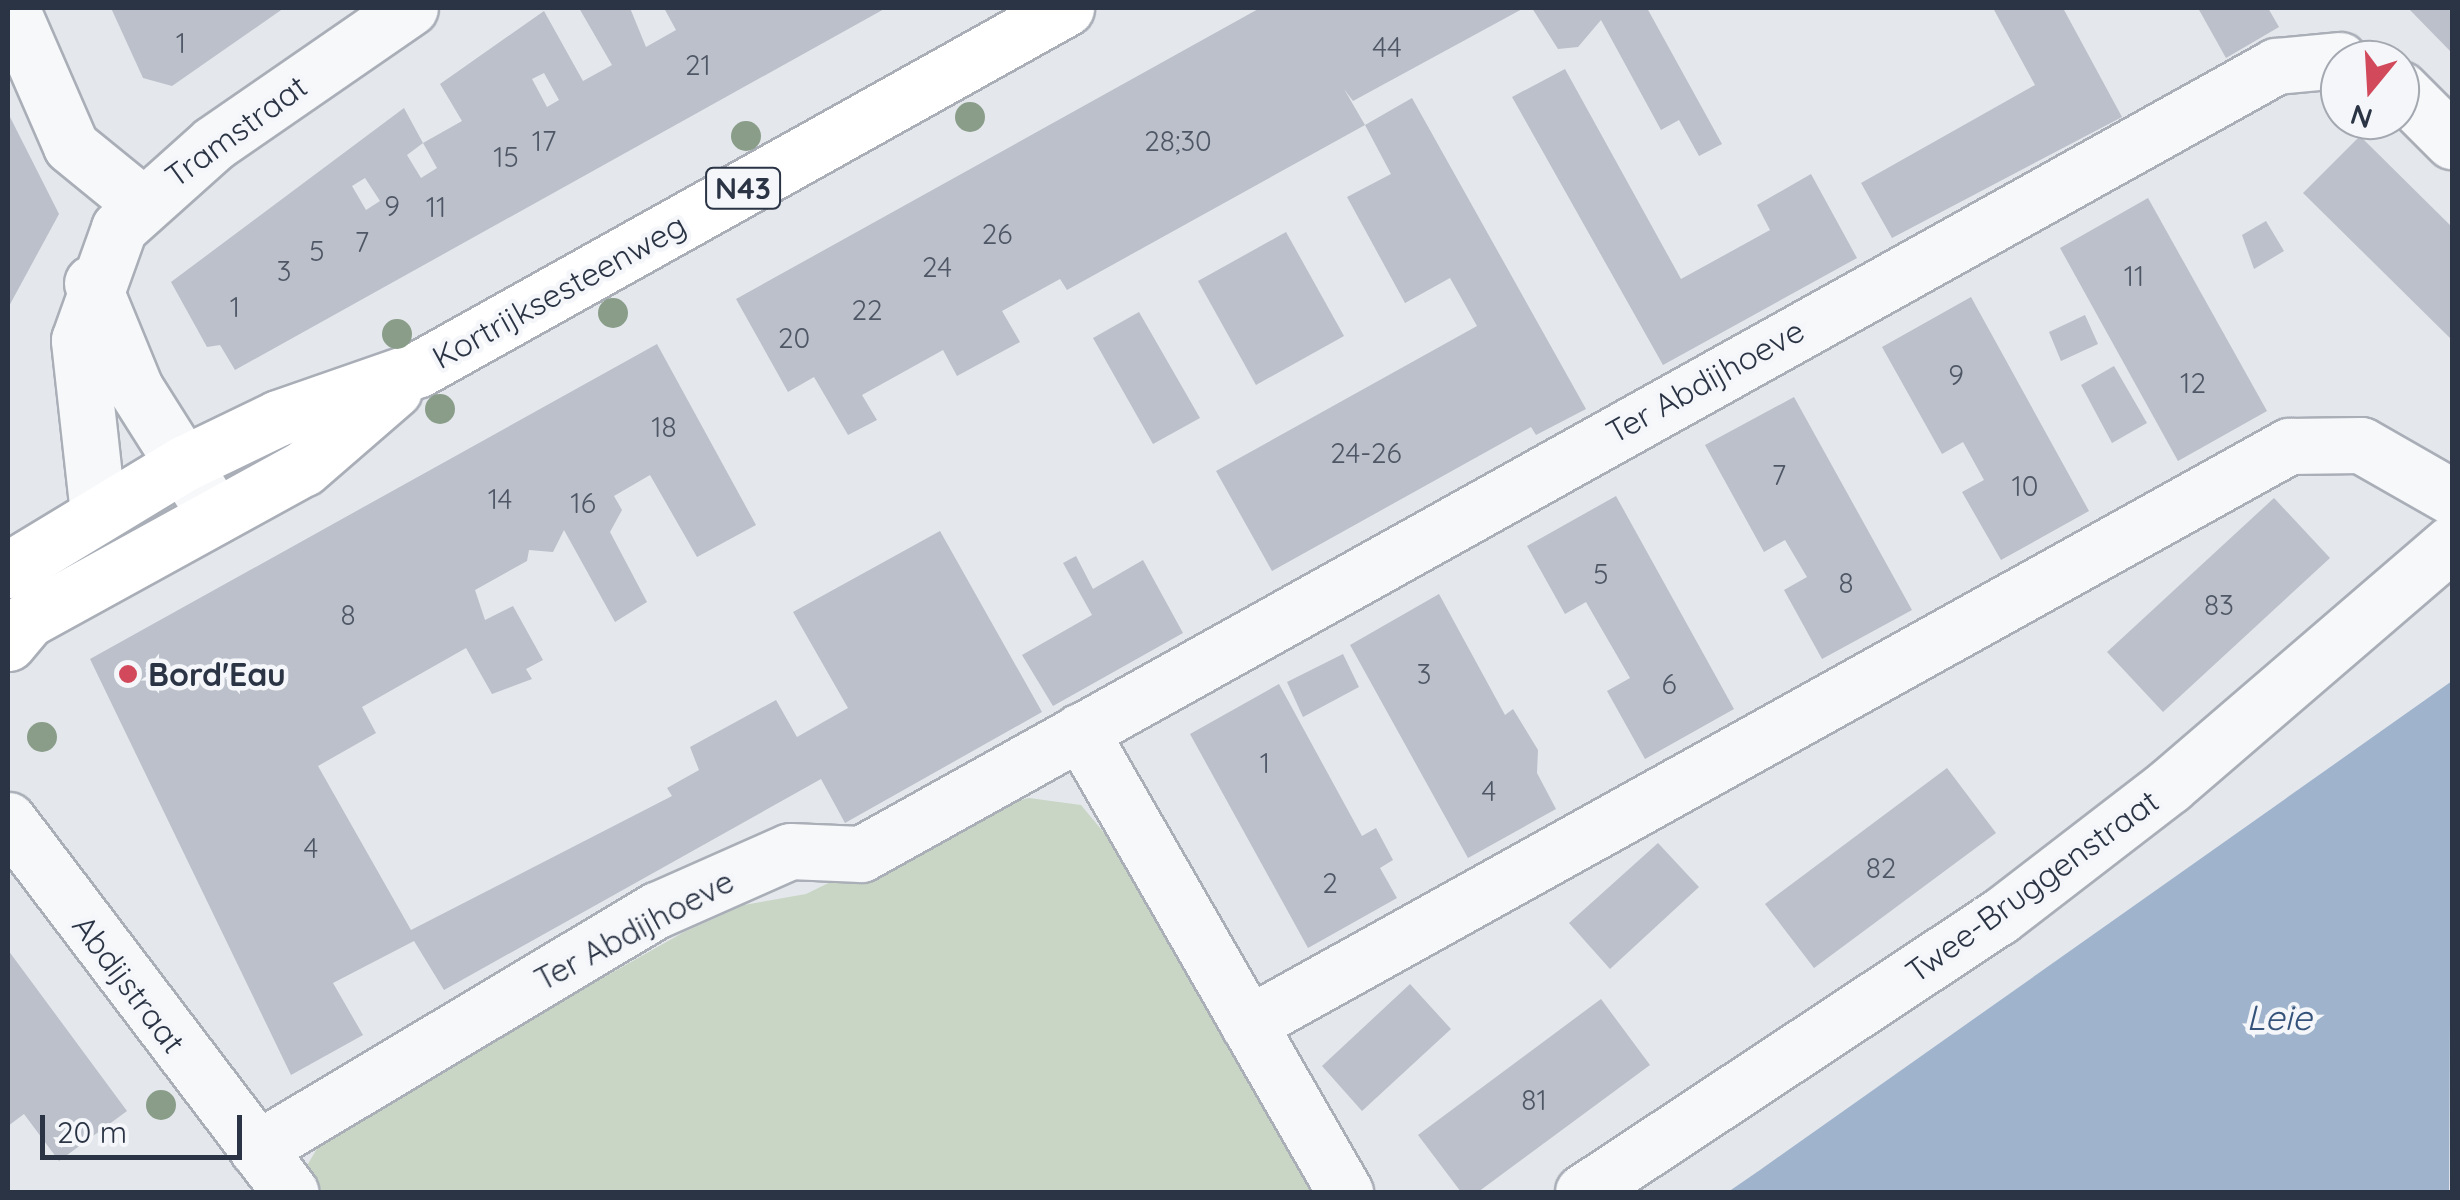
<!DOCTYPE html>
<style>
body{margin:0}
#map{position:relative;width:2460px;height:1200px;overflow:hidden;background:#e4e7ec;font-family:Quicksand,sans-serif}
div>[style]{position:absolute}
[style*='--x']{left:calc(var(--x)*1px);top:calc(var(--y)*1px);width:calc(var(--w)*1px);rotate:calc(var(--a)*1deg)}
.green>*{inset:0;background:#c9d6c5}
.water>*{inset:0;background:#9fb4cc}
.building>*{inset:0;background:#bbc0ca}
.roads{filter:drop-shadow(2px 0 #a9aeb7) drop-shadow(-2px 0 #a9aeb7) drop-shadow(0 2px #a9aeb7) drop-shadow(0 -2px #a9aeb7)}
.street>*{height:55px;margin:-27.5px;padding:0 27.5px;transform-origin:27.5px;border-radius:27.5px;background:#f7f8fa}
.primary>*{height:55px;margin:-27.5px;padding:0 27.5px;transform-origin:27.5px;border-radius:27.5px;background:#fff}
.trees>*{width:30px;height:30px;margin:-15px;border-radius:50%;background:#899d89}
.dots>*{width:28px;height:28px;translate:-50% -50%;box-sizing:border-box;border:5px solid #f4f6f9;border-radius:50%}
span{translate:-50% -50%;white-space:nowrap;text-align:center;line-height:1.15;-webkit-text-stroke:9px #f4f6f9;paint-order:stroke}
.number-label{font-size:28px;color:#4f5766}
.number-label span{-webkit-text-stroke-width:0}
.shield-label span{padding:2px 8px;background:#f4f6f9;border:2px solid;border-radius:8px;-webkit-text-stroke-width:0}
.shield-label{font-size:30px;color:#2b3445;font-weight:700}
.street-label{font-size:32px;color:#2b3445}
.poi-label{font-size:32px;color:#2b3445;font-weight:700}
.left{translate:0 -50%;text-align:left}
.water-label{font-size:35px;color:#34527a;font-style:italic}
.frame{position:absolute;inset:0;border:10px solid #2b3445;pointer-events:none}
.north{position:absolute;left:2320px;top:40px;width:100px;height:100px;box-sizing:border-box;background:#f4f6f9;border:2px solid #a4a8b1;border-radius:50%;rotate:198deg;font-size:28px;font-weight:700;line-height:40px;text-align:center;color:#2b3445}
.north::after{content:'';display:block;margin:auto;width:35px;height:45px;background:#d1495b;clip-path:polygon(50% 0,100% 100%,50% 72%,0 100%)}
.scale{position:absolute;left:40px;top:1115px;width:202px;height:45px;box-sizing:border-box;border:5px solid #2b3445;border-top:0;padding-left:12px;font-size:30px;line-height:35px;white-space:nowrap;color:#2b3445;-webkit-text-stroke:8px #f4f6f9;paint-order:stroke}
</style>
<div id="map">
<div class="green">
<i style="clip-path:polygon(1029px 798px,1081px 805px,1115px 846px,1312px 1192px,323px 1192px,305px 1169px,325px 1135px,684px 932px,744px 905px,806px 894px,978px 810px)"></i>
</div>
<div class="water">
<i style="clip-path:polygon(2452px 681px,2449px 1192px,1728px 1192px,1760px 1170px)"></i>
</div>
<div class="building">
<i style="clip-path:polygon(111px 8px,284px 8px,172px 86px,143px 78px)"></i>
<i style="clip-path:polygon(evenodd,579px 8px,630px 8px,646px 47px,676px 30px,664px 8px,886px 8px,235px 370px,220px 345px,207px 347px,171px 282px,404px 108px,423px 143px,407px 155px,421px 178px,437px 168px,423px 143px,462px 121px,440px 84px,544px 11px,583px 81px,612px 65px,579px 8px,544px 73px,559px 100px,547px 107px,532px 79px,544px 73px,579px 8px,365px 178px,380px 201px,366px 210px,352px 186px,365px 178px)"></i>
<i style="clip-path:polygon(1260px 8px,1524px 8px,1353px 101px,1344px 89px,1365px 125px,1067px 290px,1060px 279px,1002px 311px,1020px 342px,957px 376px,943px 350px,862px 395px,877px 420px,848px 435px,814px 377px,788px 392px,736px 299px)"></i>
<i style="clip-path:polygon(1532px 8px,1647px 8px,1722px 144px,1699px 156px,1679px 120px,1661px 130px,1601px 20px,1578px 47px,1558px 49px)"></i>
<i style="clip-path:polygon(1993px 8px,2063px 8px,2122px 117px,1892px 238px,1861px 183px,2035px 85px)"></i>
<i style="clip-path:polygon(2198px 8px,2268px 8px,2279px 27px,2226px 58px)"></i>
<i style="clip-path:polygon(2408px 8px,2452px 8px,2452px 53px)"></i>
<i style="clip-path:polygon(1565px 69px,1681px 279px,1770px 230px,1757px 205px,1811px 174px,1857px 258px,1663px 365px,1512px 97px)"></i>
<i style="clip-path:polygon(1412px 98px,1586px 409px,1536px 435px,1531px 427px,1272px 571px,1216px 471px,1477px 326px,1450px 278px,1405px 303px,1347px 197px,1391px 174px,1365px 125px)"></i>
<i style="clip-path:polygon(8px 113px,59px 214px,8px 308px)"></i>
<i style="clip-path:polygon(2360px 136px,2452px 227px,2452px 340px,2303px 193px)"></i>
<i style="clip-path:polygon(2148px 198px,2267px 411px,2178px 461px,2060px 248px)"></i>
<i style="clip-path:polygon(2266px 221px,2284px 251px,2254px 269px,2242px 235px)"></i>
<i style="clip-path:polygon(1286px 232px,1344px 336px,1256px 385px,1198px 281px)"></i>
<i style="clip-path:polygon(1971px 297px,2089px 511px,2001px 560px,1962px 492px,1984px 480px,1963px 442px,1942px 454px,1882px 347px)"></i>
<i style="clip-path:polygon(1139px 312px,1200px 418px,1153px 444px,1093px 338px)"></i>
<i style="clip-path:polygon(2085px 315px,2098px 344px,2061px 361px,2049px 332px)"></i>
<i style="clip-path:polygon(657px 344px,756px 525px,697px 557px,650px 475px,614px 496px,622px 510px,610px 532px,647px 602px,615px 622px,564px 530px,553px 552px,529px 550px,527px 561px,475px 590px,485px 620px,513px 606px,543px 660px,526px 669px,532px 679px,492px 694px,466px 648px,362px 707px,376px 733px,318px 766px,411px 930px,672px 796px,667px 788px,699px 770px,690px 747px,776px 700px,797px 737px,848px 708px,793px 612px,940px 531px,1042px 712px,845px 823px,821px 779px,444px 990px,414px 941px,333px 983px,363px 1035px,291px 1075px,90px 659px)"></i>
<i style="clip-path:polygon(2114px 366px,2147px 423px,2112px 443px,2081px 385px)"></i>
<i style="clip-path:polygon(1794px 397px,1912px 610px,1822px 659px,1784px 590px,1807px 577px,1785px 540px,1764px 552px,1705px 445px)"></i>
<i style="clip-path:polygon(1616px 496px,1734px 709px,1645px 759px,1607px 691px,1630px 678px,1586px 602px,1565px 614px,1527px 546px)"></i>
<i style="clip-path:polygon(2274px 498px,2330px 558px,2163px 712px,2107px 652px)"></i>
<i style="clip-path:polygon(1076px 556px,1093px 589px,1143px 560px,1183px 633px,1053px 706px,1022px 655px,1092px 615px,1063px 563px)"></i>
<i style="clip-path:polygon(1439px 594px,1505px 715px,1513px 709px,1538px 750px,1537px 773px,1556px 809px,1468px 858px,1350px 645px)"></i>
<i style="clip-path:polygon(1343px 654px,1359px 687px,1303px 717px,1287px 682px)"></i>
<i style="clip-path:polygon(1279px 684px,1362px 836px,1376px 828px,1393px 860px,1380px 868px,1397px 898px,1308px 948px,1190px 734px)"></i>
<i style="clip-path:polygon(1947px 768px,1996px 833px,1814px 968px,1765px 904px)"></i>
<i style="clip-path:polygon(1658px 843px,1699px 887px,1610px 969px,1569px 923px)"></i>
<i style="clip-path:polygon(8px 950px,127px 1111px,59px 1161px,24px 1114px,8px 1126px)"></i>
<i style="clip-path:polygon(1410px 984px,1451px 1029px,1362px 1111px,1322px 1066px)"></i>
<i style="clip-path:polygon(1601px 999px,1650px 1065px,1478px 1192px,1461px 1192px,1418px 1135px)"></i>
</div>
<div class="roads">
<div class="street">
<i style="--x:11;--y:8;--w:150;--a:66.5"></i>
<i style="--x:71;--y:146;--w:90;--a:39.2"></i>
<i style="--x:2400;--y:89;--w:74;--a:45"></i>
<i style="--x:92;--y:283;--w:113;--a:67.7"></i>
<i style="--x:135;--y:388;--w:151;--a:57.7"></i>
<i style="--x:98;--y:513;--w:174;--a:-96.3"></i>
<i style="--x:79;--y:340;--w:119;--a:-70.3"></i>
<i style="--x:119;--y:228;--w:127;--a:-41.8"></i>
<i style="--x:214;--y:143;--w:238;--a:-34.6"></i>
<i style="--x:1080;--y:731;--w:532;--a:60.11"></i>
<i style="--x:8;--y:820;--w:467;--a:52.8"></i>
<i style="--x:1248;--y:1024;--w:1191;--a:-29.04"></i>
<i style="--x:2289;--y:446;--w:72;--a:-0.8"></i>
<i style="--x:2361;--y:445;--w:105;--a:29.7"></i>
<i style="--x:257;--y:1149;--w:466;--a:-30.9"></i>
<i style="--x:657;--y:910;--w:145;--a:-23.9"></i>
<i style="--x:790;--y:851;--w:71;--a:2.4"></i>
<i style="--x:861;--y:854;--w:1620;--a:-29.11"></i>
<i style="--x:2276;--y:66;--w:64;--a:-5.4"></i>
<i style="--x:1583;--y:1192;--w:499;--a:-33.5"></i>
<i style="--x:1999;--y:917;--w:215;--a:-37.6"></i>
<i style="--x:2169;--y:786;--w:373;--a:-40.7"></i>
</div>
<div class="primary">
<i style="--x:8;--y:570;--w:207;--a:-31.2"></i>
<i style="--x:185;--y:463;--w:103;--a:-25.8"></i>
<i style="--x:278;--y:418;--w:149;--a:-19.2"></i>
<i style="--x:419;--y:369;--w:741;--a:-29.16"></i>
<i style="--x:8;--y:643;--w:30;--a:-50"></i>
<i style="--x:27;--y:620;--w:316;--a:-28.8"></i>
<i style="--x:304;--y:468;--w:119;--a:-40.9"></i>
</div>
</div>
<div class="trees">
<i style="left:970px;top:117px"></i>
<i style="left:746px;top:136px"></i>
<i style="left:613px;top:313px"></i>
<i style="left:397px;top:334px"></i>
<i style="left:440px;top:409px"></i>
<i style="left:42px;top:737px"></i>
<i style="left:161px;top:1105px"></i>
</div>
<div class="dots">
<i style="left:128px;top:674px;background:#d1495b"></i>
</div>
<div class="number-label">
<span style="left:181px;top:43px">1</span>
<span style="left:1387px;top:47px">44</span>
<span style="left:698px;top:65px">21</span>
<span style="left:544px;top:141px">17</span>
<span style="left:1178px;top:141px">28;30</span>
<span style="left:506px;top:157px">15</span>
<span style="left:392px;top:206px">9</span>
<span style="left:436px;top:207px">11</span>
<span style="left:997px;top:234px">26</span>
<span style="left:362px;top:242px">7</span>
<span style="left:317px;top:251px">5</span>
<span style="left:937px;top:267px">24</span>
<span style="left:284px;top:271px">3</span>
<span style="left:2134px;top:276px">11</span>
<span style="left:235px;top:307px">1</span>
<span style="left:867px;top:310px">22</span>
<span style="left:794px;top:338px">20</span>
<span style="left:1956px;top:375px">9</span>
<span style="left:2193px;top:383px">12</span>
<span style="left:664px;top:427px">18</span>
<span style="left:1366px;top:453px">24-26</span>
<span style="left:1779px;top:475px">7</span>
<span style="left:2025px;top:486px">10</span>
<span style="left:500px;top:499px">14</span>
<span style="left:583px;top:503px">16</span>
<span style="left:1601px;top:574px">5</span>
<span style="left:1846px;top:583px">8</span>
<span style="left:2219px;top:605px">83</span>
<span style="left:348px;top:615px">8</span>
<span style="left:1424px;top:674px">3</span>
<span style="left:1669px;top:684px">6</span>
<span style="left:1265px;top:763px">1</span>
<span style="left:1489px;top:791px">4</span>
<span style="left:311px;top:848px">4</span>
<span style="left:1881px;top:868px">82</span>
<span style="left:1330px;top:883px">2</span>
<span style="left:1534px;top:1100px">81</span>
</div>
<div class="shield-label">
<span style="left:743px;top:188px">N43</span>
</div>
<div class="street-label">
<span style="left:236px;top:131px;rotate:-36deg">Tramstraat</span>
<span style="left:559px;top:291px;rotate:-29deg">Kortrijksesteenweg</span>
<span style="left:1705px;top:381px;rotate:-29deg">Ter Abdijhoeve</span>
<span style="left:2032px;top:886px;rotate:-36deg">Twee-Bruggenstraat</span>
<span style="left:634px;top:930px;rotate:-28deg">Ter Abdijhoeve</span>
<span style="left:129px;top:984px;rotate:53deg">Abdijstraat</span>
</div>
<div class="poi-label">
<span class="left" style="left:148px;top:674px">Bord'Eau</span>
</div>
<div class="water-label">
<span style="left:2279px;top:1017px">Leie</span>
</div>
<div class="frame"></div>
<div class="north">N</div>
<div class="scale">20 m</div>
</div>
